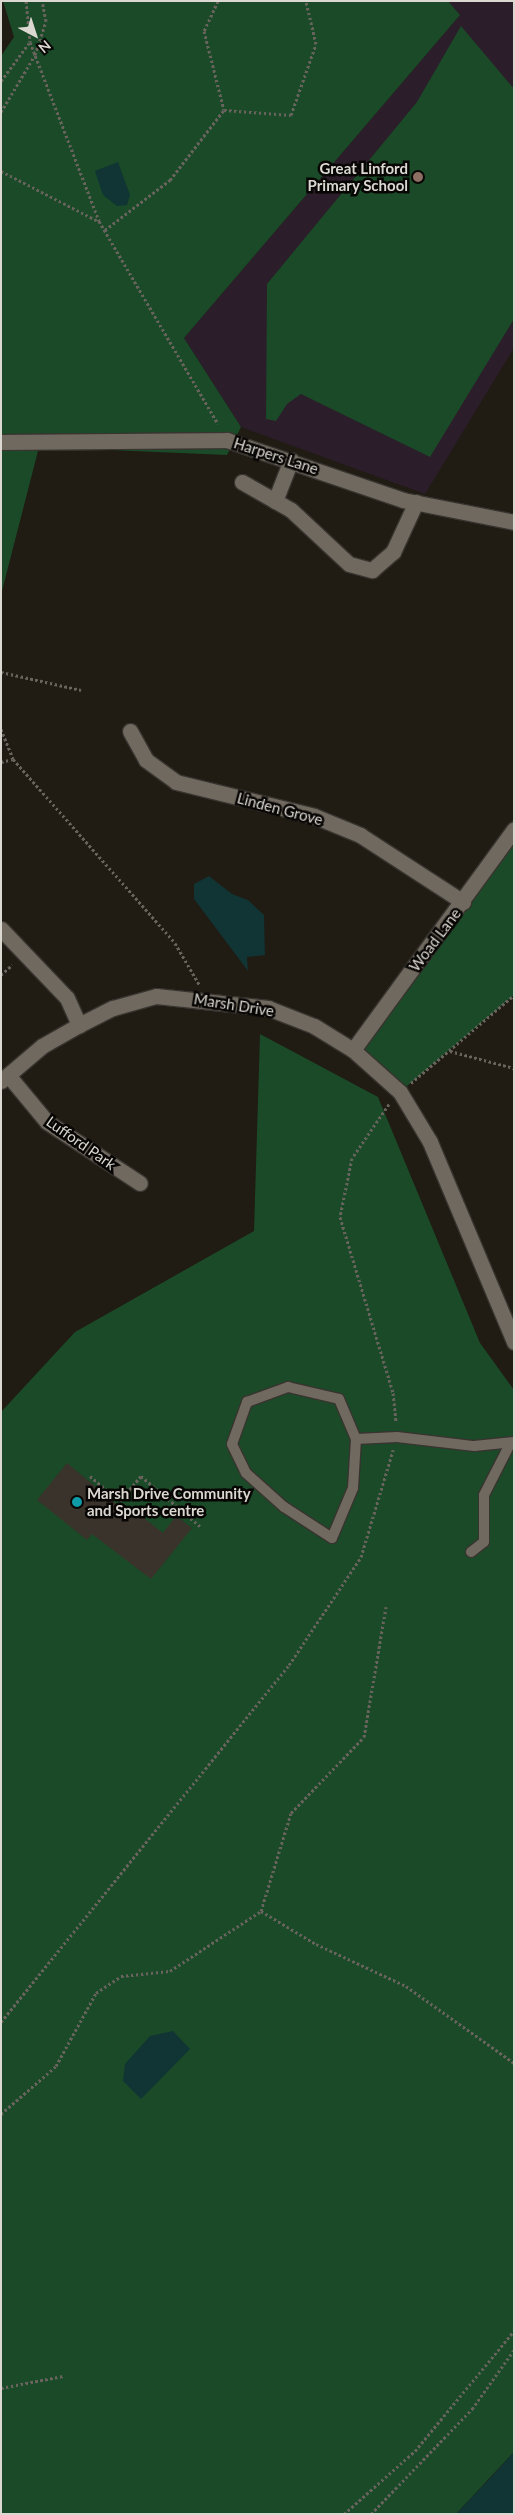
<!DOCTYPE html>
<style>
body{margin:0}
#map{position:relative;width:515px;height:2515px;overflow:hidden;background:#201b13;font-family:Lato,sans-serif}
div>[style]{position:absolute}
[style*='--x']{left:calc(var(--x)*1px);top:calc(var(--y)*1px);width:calc(var(--w)*1px);rotate:calc(var(--a)*1deg)}
.education>*{inset:0;background:#2b1d29}
.green>*{inset:0;background:#1a4a27}
.water>*{inset:0;background:#113434}
.building>*{inset:0;background:#3a332b}
.path>*{height:3px;margin-top:-1.5px;transform-origin:0;background:repeating-linear-gradient(90deg,#68645d 0 2.5px,transparent 0 5px)}
.roads{filter:drop-shadow(1px 0 #383430) drop-shadow(-1px 0 #383430) drop-shadow(0 1px #383430) drop-shadow(0 -1px #383430)}
.service>*{height:10px;margin:-5px;padding:0 5px;transform-origin:5px;border-radius:5px;background:#70695f}
.minor>*{height:15px;margin:-7.5px;padding:0 7.5px;transform-origin:7.5px;border-radius:7.5px;background:#70695f}
.dots>*{width:14px;height:14px;translate:-50% -50%;box-sizing:border-box;border:2px solid #080604;border-radius:50%}
span{translate:-50% -50%;white-space:nowrap;text-align:center;line-height:1.15;-webkit-text-stroke:5px #080604;paint-order:stroke}
.poi-label{font-size:15px;color:#dbd7d1;font-weight:700}
.right{translate:-100% -50%;text-align:right}
.left{translate:0 -50%;text-align:left}
.street-label{font-size:15px;color:#dbd7d1}
.frame{position:absolute;inset:0;border:2px solid #dbd7d1;pointer-events:none}
.north{position:absolute;left:10px;top:10px;width:50px;height:50px;-webkit-text-stroke:4px #080604;paint-order:stroke;rotate:140deg;font-size:14px;font-weight:700;line-height:20px;text-align:center;color:#dbd7d1}
.north::after{content:'';display:block;margin:auto;width:18px;height:22px;background:#dbd7d1;clip-path:polygon(50% 0,100% 100%,50% 72%,0 100%)}
</style>
<div id="map">
<div class="education">
<i style="clip-path:polygon(448px 1px,514px 1px,514px 348px,425px 494px,241px 427px,184px 338px,460px 15px)"></i>
</div>
<div class="green">
<i style="clip-path:polygon(3px 1px,448px 1px,460px 15px,184px 338px,241px 427px,227px 455px,39px 447px,1px 595px,1px 56px,14px 37px)"></i>
<i style="clip-path:polygon(461px 26px,514px 89px,514px 319px,430px 457px,301px 394px,287px 404px,276px 421px,266px 419px,267px 284px,417px 102px)"></i>
<i style="clip-path:polygon(514px 818px,514px 995px,400px 1092px,353px 1050px,463px 902px)"></i>
<i style="clip-path:polygon(260px 1034px,378px 1097px,480px 1343px,514px 1390px,514px 2452px,456px 2514px,1px 2514px,1px 1412px,75px 1332px,254px 1231px)"></i>
</div>
<div class="water">
<i style="clip-path:polygon(118px 162px,130px 195px,127px 205px,117px 206px,103px 195px,95px 171px)"></i>
<i style="clip-path:polygon(209px 876px,232px 894px,248px 900px,264px 915px,265px 955px,247px 957px,248px 971px,194px 899px,194px 884px)"></i>
<i style="clip-path:polygon(173px 2031px,190px 2049px,141px 2099px,123px 2081px,125px 2064px,150px 2036px)"></i>
<i style="clip-path:polygon(514px 2452px,514px 2514px,456px 2514px,494px 2474px)"></i>
</div>
<div class="building">
<i style="clip-path:polygon(67px 1463px,126px 1512px,130px 1507px,163px 1533px,176px 1516px,192px 1528px,151px 1579px,92px 1534px,87px 1540px,37px 1500px)"></i>
</div>
<div class="path">
<i style="--x:26;--y:1;--w:41;--a:84.4"></i>
<i style="--x:30;--y:42;--w:192;--a:68.9"></i>
<i style="--x:99;--y:221;--w:235;--a:59.6"></i>
<i style="--x:218;--y:1;--w:33;--a:115"></i>
<i style="--x:204;--y:31;--w:81;--a:75.8"></i>
<i style="--x:1;--y:81;--w:47;--a:-53.6"></i>
<i style="--x:1;--y:112;--w:66;--a:-59.2"></i>
<i style="--x:35;--y:55;--w:36;--a:-72"></i>
<i style="--x:46;--y:21;--w:20;--a:-101"></i>
<i style="--x:1;--y:171;--w:109;--a:27.3"></i>
<i style="--x:105;--y:230;--w:82;--a:-37.6"></i>
<i style="--x:170;--y:180;--w:88;--a:-52.4"></i>
<i style="--x:224;--y:110;--w:67;--a:4.3"></i>
<i style="--x:291;--y:115;--w:75;--a:-70.6"></i>
<i style="--x:316;--y:44;--w:44;--a:-103.1"></i>
<i style="--x:1;--y:672;--w:82;--a:12.7"></i>
<i style="--x:1;--y:729;--w:32;--a:68"></i>
<i style="--x:13;--y:759;--w:245;--a:48.6"></i>
<i style="--x:175;--y:943;--w:48;--a:59.7"></i>
<i style="--x:1;--y:762;--w:12;--a:-14"></i>
<i style="--x:1;--y:975;--w:15;--a:-42"></i>
<i style="--x:450;--y:1051;--w:66;--a:14.9"></i>
<i style="--x:411;--y:1083;--w:135;--a:-40.5"></i>
<i style="--x:389;--y:1104;--w:65;--a:124.4"></i>
<i style="--x:352;--y:1158;--w:60;--a:101.5"></i>
<i style="--x:340;--y:1217;--w:184;--a:73.2"></i>
<i style="--x:393;--y:1393;--w:29;--a:84"></i>
<i style="--x:90;--y:1476;--w:39;--a:40"></i>
<i style="--x:120;--y:1501;--w:33;--a:-50"></i>
<i style="--x:141;--y:1476;--w:80;--a:40.4"></i>
<i style="--x:261;--y:1911;--w:64;--a:31"></i>
<i style="--x:316;--y:1944;--w:99;--a:25"></i>
<i style="--x:406;--y:1986;--w:133;--a:35.5"></i>
<i style="--x:1;--y:2022;--w:459;--a:-51.1"></i>
<i style="--x:289;--y:1665;--w:130;--a:-56.3"></i>
<i style="--x:361;--y:1557;--w:112;--a:-73.3"></i>
<i style="--x:1;--y:2114;--w:73;--a:-41.1"></i>
<i style="--x:56;--y:2066;--w:83;--a:-61.3"></i>
<i style="--x:96;--y:1993;--w:30;--a:-34"></i>
<i style="--x:121;--y:1976;--w:49;--a:-5.8"></i>
<i style="--x:170;--y:1971;--w:109;--a:-33.4"></i>
<i style="--x:261;--y:1911;--w:102;--a:-73"></i>
<i style="--x:291;--y:1813;--w:105;--a:-46.2"></i>
<i style="--x:364;--y:1737;--w:132;--a:-80.4"></i>
<i style="--x:1;--y:2388;--w:63;--a:-11"></i>
<i style="--x:344;--y:2514;--w:95;--a:-41.6"></i>
<i style="--x:415;--y:2451;--w:156;--a:-50.5"></i>
<i style="--x:371;--y:2514;--w:146;--a:-46.1"></i>
<i style="--x:472;--y:2409;--w:72;--a:-54.6"></i>
</div>
<div class="roads">
<div class="service">
<i style="--x:288;--y:1387;--w:52;--a:13.2"></i>
<i style="--x:339;--y:1399;--w:43;--a:67"></i>
<i style="--x:356;--y:1439;--w:49;--a:93.5"></i>
<i style="--x:353;--y:1488;--w:54;--a:112.8"></i>
<i style="--x:332;--y:1538;--w:57;--a:-147.1"></i>
<i style="--x:284;--y:1507;--w:51;--a:-138.2"></i>
<i style="--x:246;--y:1473;--w:32;--a:-116"></i>
<i style="--x:232;--y:1444;--w:45;--a:-70.3"></i>
<i style="--x:247;--y:1402;--w:44;--a:-20.1"></i>
<i style="--x:356;--y:1439;--w:41;--a:-2.8"></i>
<i style="--x:397;--y:1437;--w:78;--a:6.7"></i>
<i style="--x:474;--y:1446;--w:40;--a:-5.7"></i>
<i style="--x:471;--y:1552;--w:16;--a:-38"></i>
<i style="--x:484;--y:1542;--w:47;--a:-90"></i>
<i style="--x:484;--y:1495;--w:57;--a:-63"></i>
</div>
<div class="minor">
<i style="--x:1;--y:442;--w:226;--a:-0.5"></i>
<i style="--x:227;--y:440;--w:186;--a:18.8"></i>
<i style="--x:403;--y:500;--w:113;--a:11.2"></i>
<i style="--x:242;--y:482;--w:56;--a:29.7"></i>
<i style="--x:291;--y:510;--w:79;--a:43"></i>
<i style="--x:349;--y:564;--w:24;--a:15"></i>
<i style="--x:372;--y:570;--w:28;--a:-41"></i>
<i style="--x:393;--y:552;--w:55;--a:-65.3"></i>
<i style="--x:275;--y:501;--w:44;--a:-68.7"></i>
<i style="--x:130;--y:731;--w:33;--a:61"></i>
<i style="--x:146;--y:760;--w:37;--a:36"></i>
<i style="--x:176;--y:782;--w:142;--a:13.8"></i>
<i style="--x:314;--y:816;--w:50;--a:22.4"></i>
<i style="--x:360;--y:835;--w:123;--a:33"></i>
<i style="--x:1;--y:929;--w:95;--a:46.3"></i>
<i style="--x:67;--y:998;--w:30;--a:66"></i>
<i style="--x:353;--y:1050;--w:273;--a:-53.9"></i>
<i style="--x:8;--y:1075;--w:61;--a:50.3"></i>
<i style="--x:47;--y:1122;--w:111;--a:33.3"></i>
<i style="--x:1;--y:1081;--w:54;--a:-40.5"></i>
<i style="--x:42;--y:1046;--w:43;--a:-29.6"></i>
<i style="--x:79;--y:1025;--w:38;--a:-27"></i>
<i style="--x:113;--y:1008;--w:45;--a:-15.6"></i>
<i style="--x:156;--y:996;--w:113;--a:6.1"></i>
<i style="--x:268;--y:1008;--w:49;--a:21.4"></i>
<i style="--x:314;--y:1026;--w:46;--a:31.6"></i>
<i style="--x:353;--y:1050;--w:63;--a:41.8"></i>
<i style="--x:400;--y:1092;--w:58;--a:59"></i>
<i style="--x:430;--y:1142;--w:217;--a:67.2"></i>
</div>
</div>
<div class="dots">
<i style="left:418px;top:177px;background:#8d6e63"></i>
<i style="left:77px;top:1502px;background:#0f9aa8"></i>
</div>
<div class="poi-label">
<span class="right" style="left:408px;top:177px">Great Linford<br>Primary School</span>
<span class="left" style="left:87px;top:1502px">Marsh Drive Community<br>and Sports centre</span>
</div>
<div class="street-label">
<span style="left:276px;top:456px;rotate:18deg">Harpers Lane</span>
<span style="left:280px;top:809px;rotate:15deg">Linden Grove</span>
<span style="left:435px;top:940px;rotate:-53deg">Woad Lane</span>
<span style="left:234px;top:1005px;rotate:9deg">Marsh Drive</span>
<span style="left:81px;top:1143px;rotate:35deg">Lufford Park</span>
</div>
<div class="frame"></div>
<div class="north">N</div>
</div>
